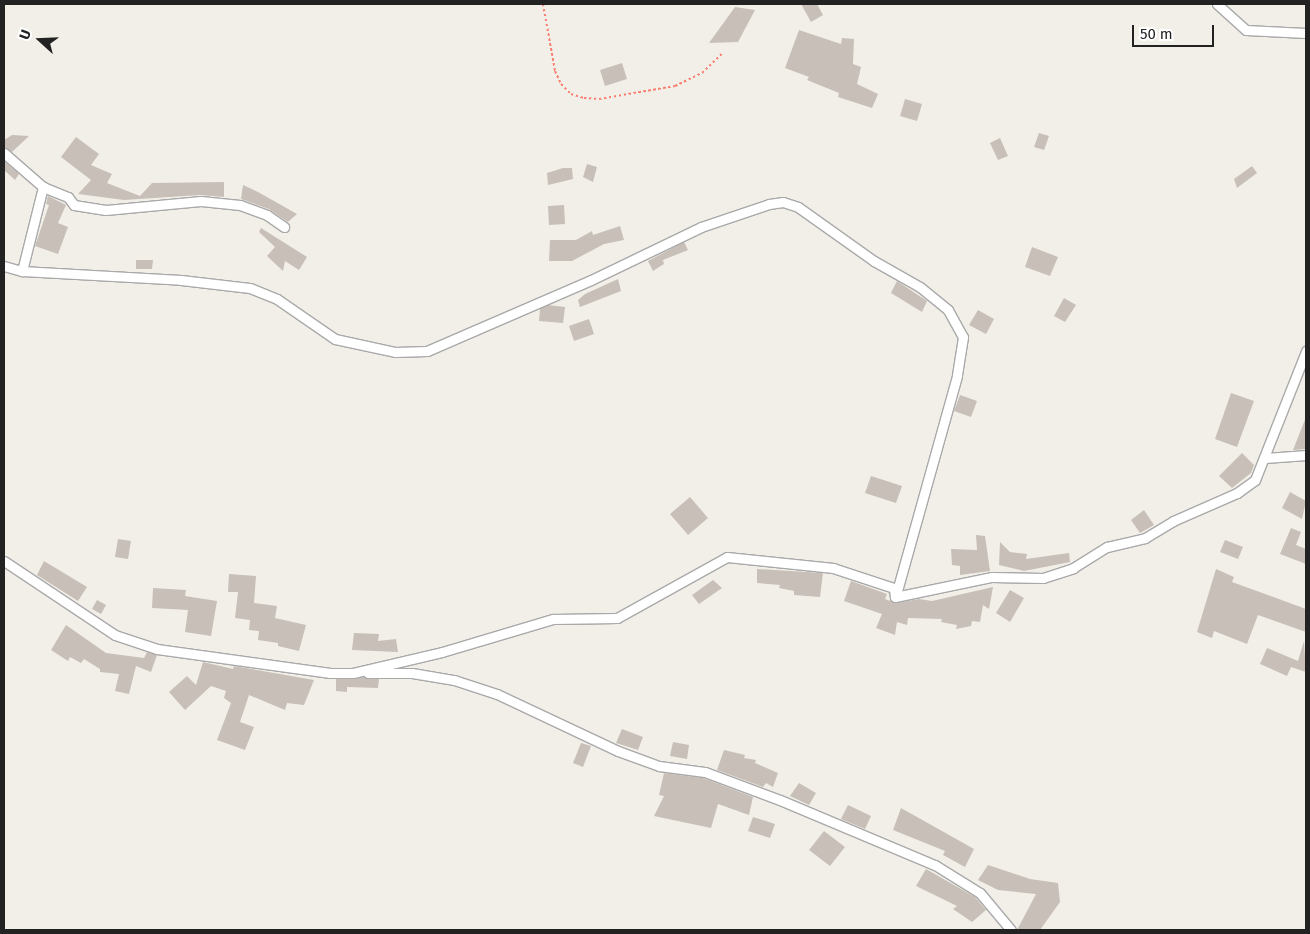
<!DOCTYPE html>
<style>
body{margin:0}
#map{position:relative;width:1310px;height:934px;overflow:hidden;background:#f2efe9;font-family:"Fira Sans",sans-serif}
div>[style]{position:absolute}
[style*='--x']{left:calc(var(--x)*1px);top:calc(var(--y)*1px);width:calc(var(--w)*1px);rotate:calc(var(--a)*1deg)}
.building>*{inset:0;background:#c7bfb8}
.path>*{height:2px;margin-top:-1px;transform-origin:0;background:repeating-linear-gradient(90deg,#fa8072 0 2.5px,transparent 0 5px)}
.roads{filter:drop-shadow(1px 0 #a9a9a9) drop-shadow(-1px 0 #a9a9a9) drop-shadow(0 1px #a9a9a9) drop-shadow(0 -1px #a9a9a9)}
.street>*{height:9px;margin:-4.5px;padding:0 4.5px;transform-origin:4.5px;border-radius:4.5px;background:#fff}
span{translate:-50% -50%;white-space:nowrap;text-align:center;line-height:1.15;-webkit-text-stroke:4px #fff;paint-order:stroke}
.frame{position:absolute;inset:0;border:5px solid #222;pointer-events:none}
.north{position:absolute;left:15px;top:15px;width:50px;height:50px;-webkit-text-stroke:4px #fff;paint-order:stroke;rotate:290deg;font-size:14px;font-weight:700;line-height:20px;text-align:center;color:#222}
.north::after{content:'';display:block;margin:auto;width:18px;height:22px;background:#222;clip-path:polygon(50% 0,100% 100%,50% 72%,0 100%)}
.scale{position:absolute;left:1132px;top:25px;width:82px;height:22px;box-sizing:border-box;border:2px solid #222;border-top:0;padding-left:6px;font-size:15px;line-height:18px;white-space:nowrap;color:#222;-webkit-text-stroke:4px #fff;paint-order:stroke}
</style>
<div id="map">
<div class="building">
<i style="clip-path:polygon(801px 4px,817px 4px,823px 15px,811px 22px)"></i>
<i style="clip-path:polygon(735px 7px,755px 10px,738px 42px,709px 43px)"></i>
<i style="clip-path:polygon(799px 30px,841px 44px,842px 38px,854px 39px,853px 64px,861px 67px,857px 84px,878px 94px,872px 108px,838px 97px,839px 93px,807px 80px,809px 77px,785px 68px)"></i>
<i style="clip-path:polygon(622px 63px,627px 79px,605px 86px,600px 70px)"></i>
<i style="clip-path:polygon(905px 99px,922px 104px,917px 121px,900px 116px)"></i>
<i style="clip-path:polygon(1039px 133px,1049px 136px,1044px 150px,1034px 147px)"></i>
<i style="clip-path:polygon(12px 135px,29px 136px,12px 152px,4px 147px,4px 140px)"></i>
<i style="clip-path:polygon(76px 137px,99px 154px,91px 165px,112px 174px,107px 183px,140px 196px,152px 183px,224px 182px,224px 197px,200px 195px,124px 200px,78px 194px,91px 180px,61px 157px)"></i>
<i style="clip-path:polygon(1000px 138px,1008px 156px,998px 160px,990px 143px)"></i>
<i style="clip-path:polygon(4px 161px,19px 174px,15px 180px,4px 170px)"></i>
<i style="clip-path:polygon(587px 164px,597px 167px,593px 182px,583px 177px)"></i>
<i style="clip-path:polygon(1252px 166px,1257px 173px,1237px 188px,1234px 179px)"></i>
<i style="clip-path:polygon(563px 168px,572px 168px,573px 179px,548px 185px,547px 173px)"></i>
<i style="clip-path:polygon(243px 185px,258px 192px,297px 214px,288px 222px,269px 209px,241px 199px)"></i>
<i style="clip-path:polygon(48px 196px,66px 205px,58px 223px,68px 227px,58px 254px,35px 246px,49px 205px,46px 204px)"></i>
<i style="clip-path:polygon(564px 205px,565px 224px,549px 225px,548px 206px)"></i>
<i style="clip-path:polygon(620px 226px,624px 240px,604px 244px,572px 261px,549px 261px,550px 240px,576px 240px,592px 231px,593px 235px)"></i>
<i style="clip-path:polygon(261px 228px,307px 257px,299px 270px,285px 261px,283px 271px,267px 256px,275px 247px,259px 232px)"></i>
<i style="clip-path:polygon(684px 242px,688px 250px,663px 260px,664px 264px,653px 271px,648px 261px)"></i>
<i style="clip-path:polygon(1032px 247px,1058px 257px,1050px 276px,1025px 267px)"></i>
<i style="clip-path:polygon(136px 260px,153px 260px,152px 269px,136px 269px)"></i>
<i style="clip-path:polygon(618px 279px,621px 291px,580px 307px,578px 300px,585px 294px)"></i>
<i style="clip-path:polygon(897px 281px,927px 301px,922px 312px,891px 293px)"></i>
<i style="clip-path:polygon(1064px 298px,1076px 305px,1065px 322px,1054px 316px)"></i>
<i style="clip-path:polygon(548px 305px,565px 307px,563px 323px,539px 321px,540px 309px)"></i>
<i style="clip-path:polygon(978px 310px,994px 319px,986px 334px,969px 325px)"></i>
<i style="clip-path:polygon(589px 319px,594px 334px,574px 341px,569px 326px)"></i>
<i style="clip-path:polygon(1231px 393px,1254px 401px,1237px 447px,1215px 439px)"></i>
<i style="clip-path:polygon(960px 395px,977px 401px,971px 417px,954px 411px)"></i>
<i style="clip-path:polygon(1306px 417px,1306px 449px,1293px 450px)"></i>
<i style="clip-path:polygon(1242px 453px,1254px 465px,1251px 473px,1232px 488px,1219px 476px)"></i>
<i style="clip-path:polygon(871px 476px,902px 486px,896px 503px,865px 493px)"></i>
<i style="clip-path:polygon(1290px 492px,1306px 501px,1302px 519px,1282px 508px)"></i>
<i style="clip-path:polygon(690px 497px,708px 518px,688px 535px,670px 514px)"></i>
<i style="clip-path:polygon(1144px 510px,1154px 525px,1140px 533px,1131px 520px)"></i>
<i style="clip-path:polygon(1291px 528px,1301px 532px,1296px 545px,1306px 549px,1306px 564px,1280px 554px)"></i>
<i style="clip-path:polygon(976px 535px,985px 536px,990px 571px,960px 575px,960px 566px,952px 565px,951px 549px,977px 550px)"></i>
<i style="clip-path:polygon(118px 539px,131px 541px,128px 559px,115px 557px)"></i>
<i style="clip-path:polygon(1225px 540px,1243px 547px,1238px 559px,1220px 552px)"></i>
<i style="clip-path:polygon(1000px 542px,1010px 552px,1027px 554px,1026px 559px,1069px 553px,1070px 562px,1024px 571px,999px 565px)"></i>
<i style="clip-path:polygon(44px 561px,87px 587px,78px 601px,37px 575px)"></i>
<i style="clip-path:polygon(757px 569px,823px 573px,820px 597px,794px 595px,794px 591px,779px 588px,780px 585px,757px 583px)"></i>
<i style="clip-path:polygon(1216px 569px,1234px 577px,1232px 582px,1306px 609px,1306px 632px,1258px 615px,1247px 644px,1214px 631px,1212px 638px,1197px 632px)"></i>
<i style="clip-path:polygon(229px 574px,256px 576px,254px 603px,277px 606px,275px 618px,306px 625px,299px 651px,278px 646px,278px 643px,258px 640px,259px 631px,249px 630px,250px 620px,235px 618px,238px 592px,228px 592px)"></i>
<i style="clip-path:polygon(713px 580px,722px 588px,699px 604px,692px 595px)"></i>
<i style="clip-path:polygon(851px 581px,887px 594px,885px 599px,896px 603px,919px 599px,932px 601px,993px 587px,989px 609px,983px 605px,980px 622px,972px 621px,971px 626px,956px 629px,957px 625px,941px 622px,942px 619px,908px 618px,907px 625px,897px 622px,895px 635px,876px 628px,882px 614px,844px 601px)"></i>
<i style="clip-path:polygon(153px 588px,186px 590px,185px 596px,217px 601px,211px 636px,185px 632px,188px 610px,152px 608px)"></i>
<i style="clip-path:polygon(1010px 590px,1024px 598px,1010px 622px,996px 613px)"></i>
<i style="clip-path:polygon(97px 600px,106px 605px,101px 614px,92px 609px)"></i>
<i style="clip-path:polygon(66px 625px,106px 653px,144px 658px,147px 652px,157px 655px,151px 672px,136px 666px,129px 694px,115px 691px,119px 674px,100px 672px,100px 669px,84px 659px,81px 663px,70px 657px,68px 661px,51px 650px)"></i>
<i style="clip-path:polygon(354px 633px,379px 634px,378px 641px,396px 639px,398px 652px,352px 650px)"></i>
<i style="clip-path:polygon(1304px 641px,1306px 672px,1291px 667px,1287px 676px,1260px 664px,1267px 648px,1298px 661px)"></i>
<i style="clip-path:polygon(203px 662px,233px 669px,234px 666px,314px 680px,304px 705px,287px 703px,285px 710px,249px 695px,240px 722px,254px 727px,245px 750px,217px 740px,231px 703px,224px 698px,226px 691px,211px 686px,185px 710px,169px 692px,187px 676px,196px 685px)"></i>
<i style="clip-path:polygon(363px 677px,379px 679px,378px 688px,347px 687px,347px 692px,336px 691px,336px 679px)"></i>
<i style="clip-path:polygon(622px 729px,643px 737px,638px 750px,616px 743px)"></i>
<i style="clip-path:polygon(673px 742px,689px 745px,687px 759px,670px 756px)"></i>
<i style="clip-path:polygon(581px 743px,591px 746px,583px 767px,573px 763px)"></i>
<i style="clip-path:polygon(724px 750px,745px 755px,744px 758px,756px 760px,755px 763px,778px 773px,773px 787px,766px 783px,763px 787px,717px 770px)"></i>
<i style="clip-path:polygon(664px 773px,703px 778px,753px 797px,749px 815px,718px 804px,711px 828px,654px 816px,664px 796px,659px 795px)"></i>
<i style="clip-path:polygon(799px 783px,816px 793px,809px 805px,790px 796px)"></i>
<i style="clip-path:polygon(848px 805px,871px 816px,865px 829px,841px 819px)"></i>
<i style="clip-path:polygon(901px 808px,974px 849px,965px 867px,943px 855px,945px 851px,893px 830px)"></i>
<i style="clip-path:polygon(753px 817px,775px 824px,770px 838px,748px 831px)"></i>
<i style="clip-path:polygon(824px 831px,845px 847px,830px 866px,809px 850px)"></i>
<i style="clip-path:polygon(988px 865px,1030px 879px,1058px 883px,1060px 902px,1040px 930px,1017px 930px,1036px 894px,998px 890px,978px 880px)"></i>
<i style="clip-path:polygon(926px 869px,975px 897px,986px 910px,972px 922px,953px 909px,957px 906px,916px 886px)"></i>
</div>
<div class="path">
<i style="--x:543;--y:4;--w:68;--a:79.8"></i>
<i style="--x:555;--y:71;--w:14;--a:65"></i>
<i style="--x:561;--y:84;--w:14;--a:45"></i>
<i style="--x:571;--y:94;--w:14;--a:17"></i>
<i style="--x:584;--y:98;--w:15;--a:4"></i>
<i style="--x:599;--y:99;--w:77;--a:-9.7"></i>
<i style="--x:675;--y:86;--w:30;--a:-26"></i>
<i style="--x:702;--y:73;--w:28;--a:-44"></i>
</div>
<div class="roads">
<div class="street">
<i style="--x:1217;--y:4;--w:39;--a:42"></i>
<i style="--x:1246;--y:30;--w:60;--a:2.9"></i>
<i style="--x:4;--y:153;--w:52;--a:41.1"></i>
<i style="--x:43;--y:187;--w:27;--a:22"></i>
<i style="--x:68;--y:197;--w:10;--a:53"></i>
<i style="--x:74;--y:205;--w:32;--a:9"></i>
<i style="--x:106;--y:210;--w:95;--a:-5.4"></i>
<i style="--x:201;--y:201;--w:39;--a:6"></i>
<i style="--x:240;--y:205;--w:29;--a:20"></i>
<i style="--x:267;--y:215;--w:21;--a:35"></i>
<i style="--x:4;--y:266;--w:19;--a:16"></i>
<i style="--x:22;--y:271;--w:159;--a:3.2"></i>
<i style="--x:181;--y:280;--w:69;--a:6.6"></i>
<i style="--x:250;--y:288;--w:29;--a:22"></i>
<i style="--x:277;--y:299;--w:70;--a:34.6"></i>
<i style="--x:335;--y:339;--w:61;--a:12.2"></i>
<i style="--x:395;--y:352;--w:32;--a:-2"></i>
<i style="--x:427;--y:351;--w:179;--a:-23.4"></i>
<i style="--x:591;--y:280;--w:122;--a:-25.7"></i>
<i style="--x:701;--y:227;--w:72;--a:-18.7"></i>
<i style="--x:769;--y:204;--w:14;--a:-8"></i>
<i style="--x:783;--y:202;--w:16;--a:18"></i>
<i style="--x:798;--y:207;--w:93;--a:35.4"></i>
<i style="--x:874;--y:261;--w:53;--a:29.5"></i>
<i style="--x:920;--y:287;--w:36;--a:39"></i>
<i style="--x:948;--y:310;--w:31;--a:61"></i>
<i style="--x:963;--y:337;--w:39;--a:99"></i>
<i style="--x:957;--y:376;--w:226;--a:105.6"></i>
<i style="--x:22;--y:271;--w:87;--a:-76"></i>
<i style="--x:1266;--y:458;--w:40;--a:-4.3"></i>
<i style="--x:4;--y:561;--w:133;--a:33.7"></i>
<i style="--x:115;--y:635;--w:44;--a:18.4"></i>
<i style="--x:157;--y:649;--w:175;--a:7.9"></i>
<i style="--x:330;--y:673;--w:23;--a:0"></i>
<i style="--x:353;--y:673;--w:91;--a:-13.3"></i>
<i style="--x:442;--y:652;--w:116;--a:-16.6"></i>
<i style="--x:553;--y:619;--w:64;--a:-0.9"></i>
<i style="--x:617;--y:618;--w:126;--a:-29"></i>
<i style="--x:727;--y:557;--w:107;--a:5.9"></i>
<i style="--x:833;--y:568;--w:64;--a:18.2"></i>
<i style="--x:894;--y:588;--w:9;--a:84"></i>
<i style="--x:895;--y:597;--w:99;--a:-11.7"></i>
<i style="--x:992;--y:577;--w:51;--a:1.1"></i>
<i style="--x:1043;--y:578;--w:32;--a:-18"></i>
<i style="--x:1073;--y:568;--w:40;--a:-32"></i>
<i style="--x:1107;--y:547;--w:39;--a:-13"></i>
<i style="--x:1145;--y:538;--w:33;--a:-31"></i>
<i style="--x:1173;--y:521;--w:70;--a:-23.6"></i>
<i style="--x:1237;--y:493;--w:22;--a:-36"></i>
<i style="--x:1255;--y:480;--w:139;--a:-68.4"></i>
<i style="--x:368;--y:673;--w:44;--a:0"></i>
<i style="--x:412;--y:673;--w:43;--a:9.5"></i>
<i style="--x:454;--y:680;--w:45;--a:18"></i>
<i style="--x:497;--y:694;--w:134;--a:25.2"></i>
<i style="--x:618;--y:751;--w:44;--a:20.1"></i>
<i style="--x:659;--y:766;--w:46;--a:7.4"></i>
<i style="--x:705;--y:772;--w:80;--a:20.5"></i>
<i style="--x:780;--y:800;--w:168;--a:22.8"></i>
<i style="--x:935;--y:865;--w:53;--a:31.9"></i>
<i style="--x:980;--y:893;--w:48;--a:50"></i>
</div>
</div>
<div class="frame"></div>
<div class="north">U</div>
<div class="scale">50 m</div>
</div>
